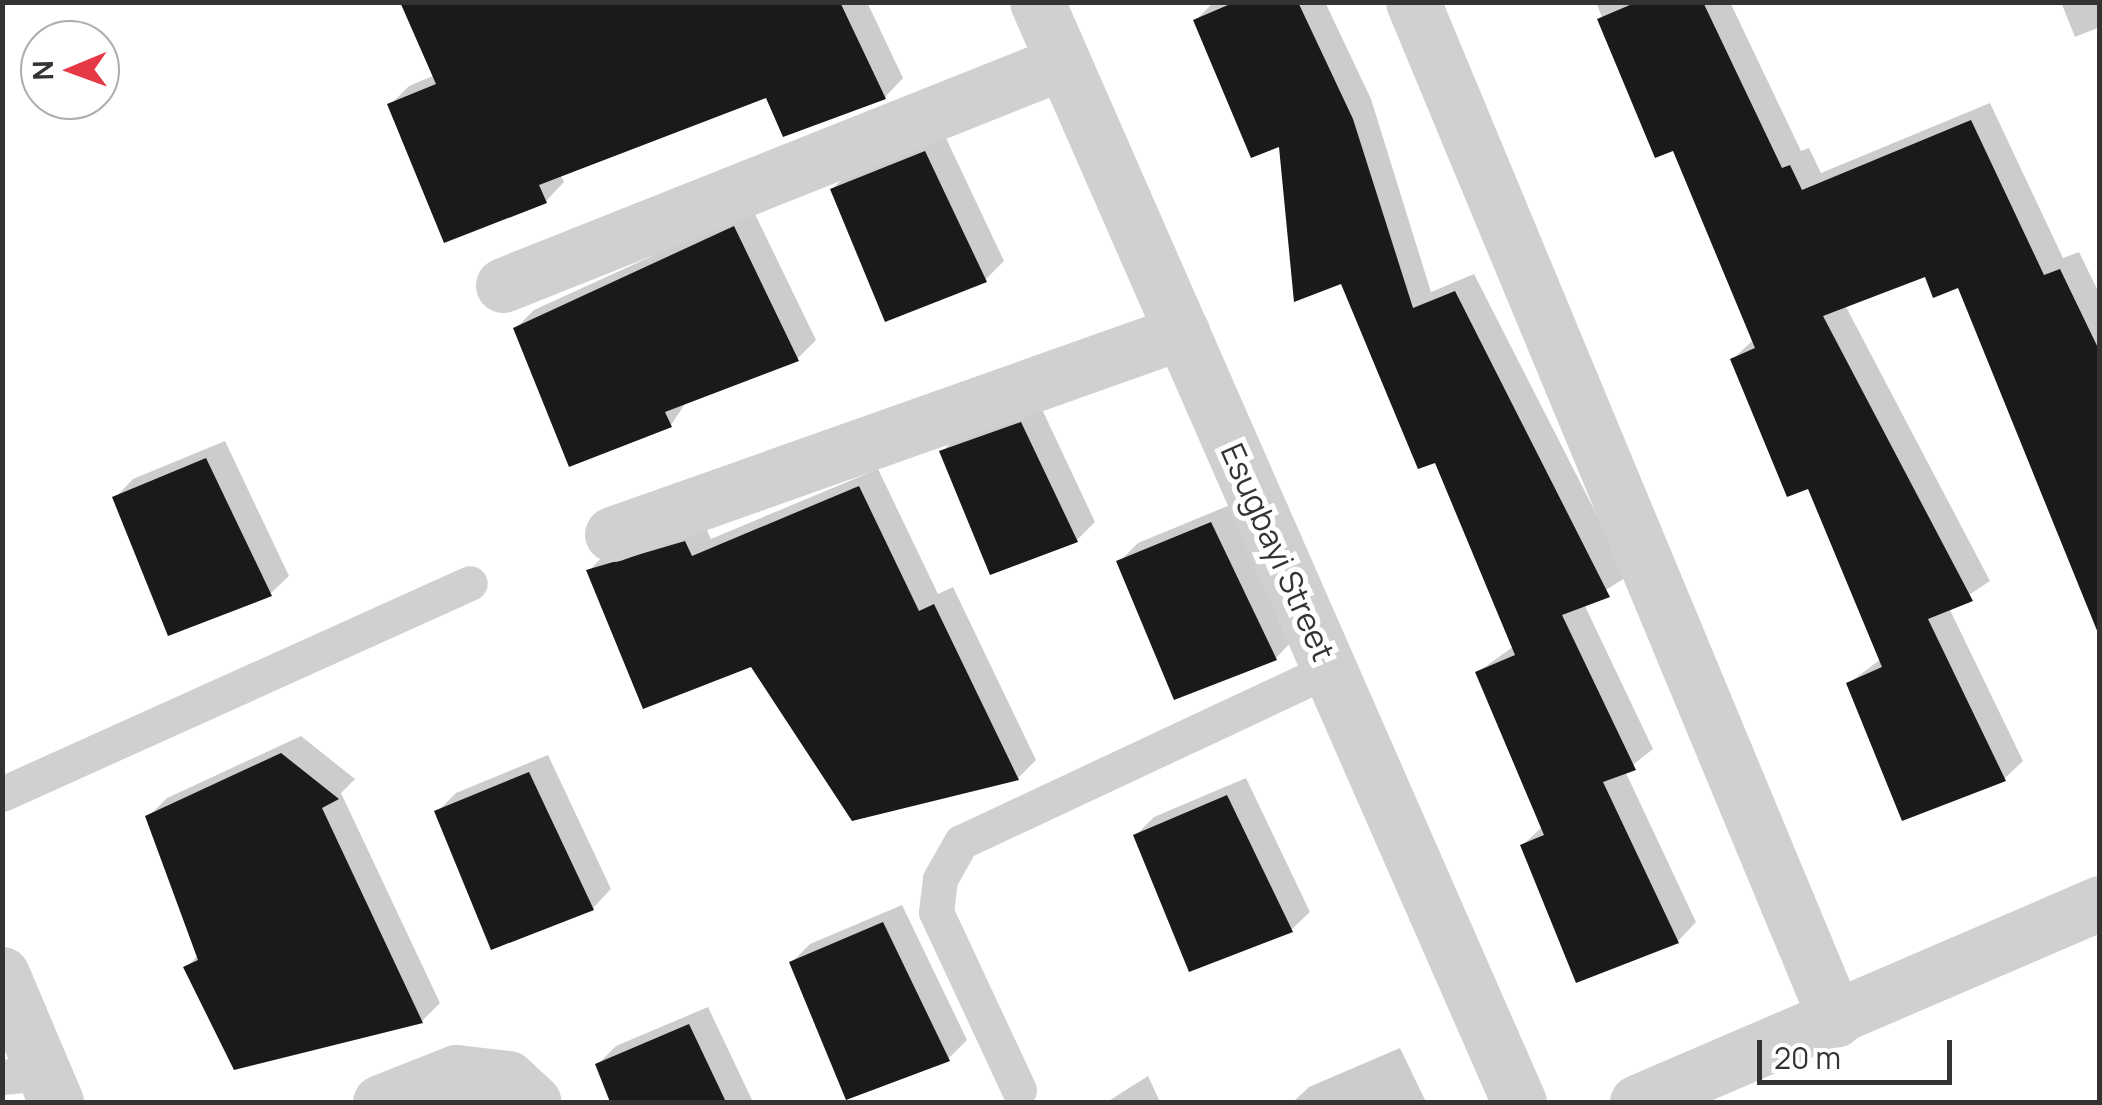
<!DOCTYPE html>
<style>
body{margin:0}
#map{position:relative;width:2102px;height:1105px;overflow:hidden;background:#fff;font-family:Manrope,sans-serif}
div>[style]{position:absolute}
[style*='--x']{left:calc(var(--x)*1px);top:calc(var(--y)*1px);width:calc(var(--w)*1px);rotate:calc(var(--a)*1deg)}
.shadow>*{inset:0;background:#0003}
.building>*{inset:0;background:#1a1a1a}
.lane>*{height:35px;margin:-17.5px;padding:0 17.5px;transform-origin:17.5px;border-radius:17.5px;background:#d0d0d0}
.street>*{height:55px;margin:-27.5px;padding:0 27.5px;transform-origin:27.5px;border-radius:27.5px;background:#d0d0d0}
span{translate:-50% -50%;white-space:nowrap;text-align:center;line-height:1.15;-webkit-text-stroke:10px #fff;paint-order:stroke}
.street-label{font-size:32px;color:#333}
.frame{position:absolute;inset:0;border:5px solid #333;pointer-events:none}
.north{position:absolute;left:20px;top:20px;width:100px;height:100px;box-sizing:border-box;background:#fff;border:2px solid #adadad;border-radius:50%;rotate:269deg;font-size:28px;font-weight:700;line-height:40px;text-align:center;color:#333}
.north::after{content:'';display:block;margin:auto;width:35px;height:45px;background:#e63946;clip-path:polygon(50% 0,100% 100%,50% 72%,0 100%)}
.scale{position:absolute;left:1757px;top:1040px;width:195px;height:45px;box-sizing:border-box;border:5px solid #333;border-top:0;padding-left:12px;font-size:30px;line-height:35px;white-space:nowrap;color:#333;-webkit-text-stroke:8px #fff;paint-order:stroke}
</style>
<div id="map">
<div class="shadow">
<i style="clip-path:polygon(697px 2px,867px 2px,903px 78px,885px 97px,784px 134px,768px 94px,560px 174px,564px 182px,546px 201px,390px 105px,409px 86px,492px 51px)"></i>
<i style="clip-path:polygon(1214px 2px,1325px 2px,1371px 99px,1431px 292px,1474px 274px,1628px 576px,1584px 604px,1653px 749px,1625px 771px,1696px 922px,1678px 941px,1522px 846px,1543px 826px,1478px 672px,1514px 646px,1436px 459px,1281px 144px,1196px 20px)"></i>
<i style="clip-path:polygon(1596px 2px,1730px 2px,1801px 151px,1809px 148px,1821px 173px,1990px 103px,2063px 258px,2079px 252px,2100px 295px,2100px 627px,1959px 285px,1926px 273px,1845px 305px,1990px 581px,1949px 608px,2023px 761px,2004px 779px,1849px 683px,1881px 659px,1809px 486px,1733px 359px,1754px 339px,1675px 147px,1656px 154px)"></i>
<i style="clip-path:polygon(2061px 2px,2100px 2px,2100px 27px,2075px 37px)"></i>
<i style="clip-path:polygon(944px 134px,1004px 261px,985px 280px,832px 189px,851px 171px)"></i>
<i style="clip-path:polygon(753px 210px,816px 340px,797px 359px,687px 401px,671px 425px,515px 329px,534px 310px)"></i>
<i style="clip-path:polygon(1040px 405px,1095px 522px,1077px 540px,942px 452px,960px 433px)"></i>
<i style="clip-path:polygon(225px 441px,289px 576px,270px 594px,115px 498px,133px 479px)"></i>
<i style="clip-path:polygon(878px 469px,938px 594px,953px 587px,1036px 760px,1018px 778px,853px 818px,752px 664px,589px 571px,607px 552px,704px 524px,711px 539px)"></i>
<i style="clip-path:polygon(1230px 505px,1294px 639px,1276px 658px,1119px 562px,1138px 543px)"></i>
<i style="clip-path:polygon(301px 736px,355px 779px,341px 793px,440px 1003px,422px 1021px,186px 968px,198px 955px,148px 817px,167px 798px)"></i>
<i style="clip-path:polygon(548px 755px,611px 889px,593px 908px,437px 812px,456px 793px)"></i>
<i style="clip-path:polygon(1246px 778px,1310px 912px,1291px 930px,1136px 835px,1154px 817px)"></i>
<i style="clip-path:polygon(902px 905px,967px 1040px,948px 1059px,792px 962px,810px 944px)"></i>
<i style="clip-path:polygon(708px 1007px,753px 1102px,613px 1102px,598px 1064px,616px 1046px)"></i>
<i style="clip-path:polygon(1400px 1048px,1426px 1102px,1293px 1102px,1309px 1087px)"></i>
<i style="clip-path:polygon(1148px 1076px,1160px 1102px,1107px 1102px)"></i>
</div>
<div class="building">
<i style="clip-path:polygon(400px 2px,840px 2px,886px 99px,783px 137px,766px 98px,539px 185px,547px 203px,444px 243px,387px 104px,436px 84px)"></i>
<i style="clip-path:polygon(1235px 2px,1298px 2px,1353px 119px,1413px 308px,1455px 291px,1610px 597px,1562px 615px,1636px 770px,1603px 782px,1679px 943px,1576px 983px,1520px 845px,1544px 835px,1475px 672px,1515px 655px,1435px 463px,1418px 469px,1341px 284px,1294px 302px,1279px 147px,1251px 158px,1193px 20px)"></i>
<i style="clip-path:polygon(1637px 2px,1703px 2px,1782px 168px,1790px 165px,1802px 190px,1971px 120px,2044px 275px,2060px 269px,2100px 352px,2100px 638px,1958px 288px,1933px 298px,1925px 277px,1823px 316px,1973px 601px,1928px 619px,2006px 781px,1902px 821px,1846px 683px,1882px 667px,1808px 489px,1787px 497px,1730px 359px,1755px 348px,1673px 151px,1655px 158px,1597px 19px)"></i>
<i style="clip-path:polygon(925px 151px,987px 282px,885px 322px,830px 189px)"></i>
<i style="clip-path:polygon(734px 226px,799px 361px,665px 412px,672px 427px,569px 467px,513px 328px)"></i>
<i style="clip-path:polygon(1021px 422px,1078px 542px,990px 575px,939px 451px)"></i>
<i style="clip-path:polygon(206px 458px,272px 596px,168px 636px,112px 497px)"></i>
<i style="clip-path:polygon(859px 486px,919px 611px,934px 604px,1019px 780px,852px 821px,751px 667px,643px 709px,586px 570px,685px 541px,692px 556px)"></i>
<i style="clip-path:polygon(1211px 522px,1277px 660px,1174px 700px,1116px 561px)"></i>
<i style="clip-path:polygon(281px 753px,339px 799px,322px 808px,423px 1023px,234px 1070px,183px 967px,198px 960px,145px 816px)"></i>
<i style="clip-path:polygon(529px 772px,594px 910px,491px 950px,434px 811px)"></i>
<i style="clip-path:polygon(1227px 795px,1293px 932px,1189px 972px,1133px 835px)"></i>
<i style="clip-path:polygon(883px 922px,950px 1061px,846px 1100px,789px 962px)"></i>
<i style="clip-path:polygon(689px 1024px,726px 1102px,610px 1102px,595px 1064px)"></i>
</div>
<div class="lane">
<i style="--x:2;--y:794;--w:513;--a:-24.27"></i>
<i style="--x:2;--y:1077;--w:41;--a:-5.6"></i>
<i style="--x:1019;--y:1090;--w:196;--a:-115"></i>
<i style="--x:936;--y:912;--w:33;--a:-83"></i>
<i style="--x:940;--y:879;--w:43;--a:-60.4"></i>
<i style="--x:961;--y:842;--w:406;--a:-25.1"></i>
</div>
<div class="street">
<i style="--x:1037;--y:2;--w:1201;--a:66.34"></i>
<i style="--x:1413;--y:2;--w:1102;--a:67.44"></i>
<i style="--x:503;--y:285;--w:603;--a:-21.71"></i>
<i style="--x:612;--y:534;--w:605;--a:-19.51"></i>
<i style="--x:2;--y:974;--w:139;--a:67.1"></i>
<i style="--x:380;--y:1102;--w:82;--a:-21.5"></i>
<i style="--x:456;--y:1072;--w:52;--a:6.6"></i>
<i style="--x:508;--y:1078;--w:35;--a:43"></i>
<i style="--x:1637;--y:1102;--w:504;--a:-23.26"></i>
</div>
<div class="street-label">
<span style="left:1278px;top:552px;rotate:66deg">Esugbayi Street</span>
</div>
<div class="frame"></div>
<div class="north">N</div>
<div class="scale">20 m</div>
</div>
